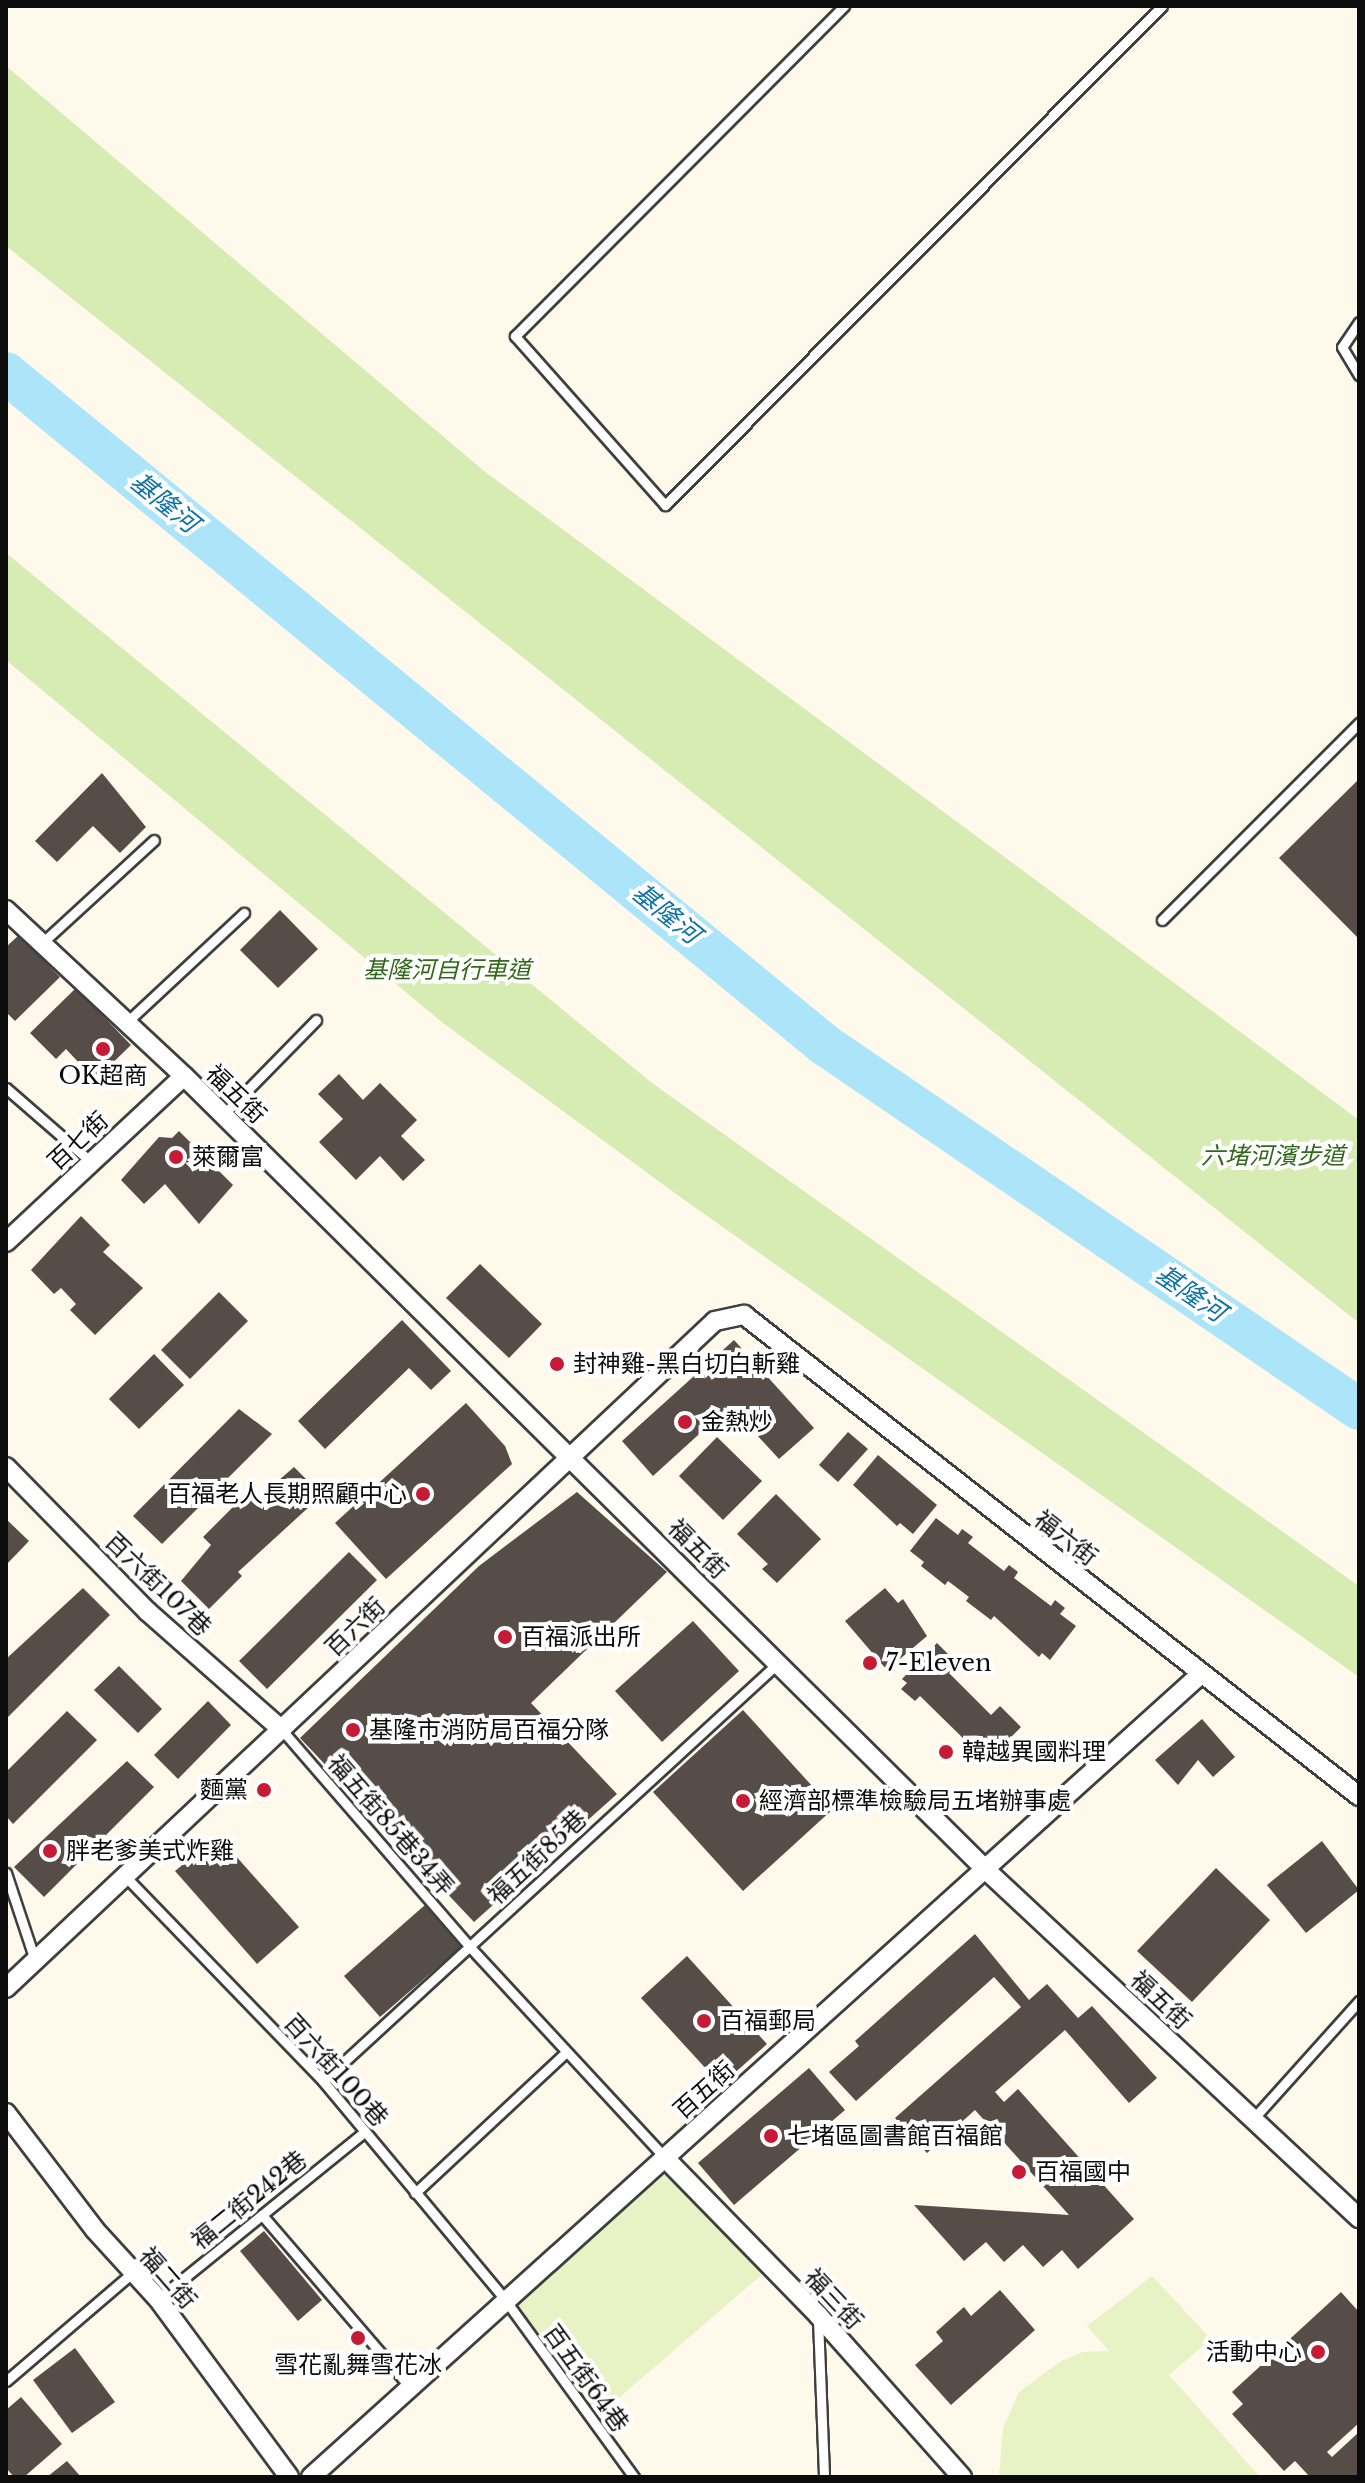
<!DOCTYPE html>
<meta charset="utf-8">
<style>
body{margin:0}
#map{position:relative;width:1365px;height:2483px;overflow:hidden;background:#fff9eb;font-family:"Libre Baskerville","Noto Sans TC",serif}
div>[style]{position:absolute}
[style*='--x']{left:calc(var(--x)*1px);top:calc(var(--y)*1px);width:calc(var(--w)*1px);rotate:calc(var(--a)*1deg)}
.green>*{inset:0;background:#d6ecb3}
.pitch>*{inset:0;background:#e7f2c5}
.river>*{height:42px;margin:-21px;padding:0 21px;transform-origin:21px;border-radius:21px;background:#ace5fa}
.building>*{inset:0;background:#564c48}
.roads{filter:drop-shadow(2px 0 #3f3f3f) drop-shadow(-2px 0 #3f3f3f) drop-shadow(0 2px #3f3f3f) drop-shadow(0 -2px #3f3f3f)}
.service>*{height:9px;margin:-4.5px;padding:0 4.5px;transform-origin:4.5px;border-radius:4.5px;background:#fff}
.minor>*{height:18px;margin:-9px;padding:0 9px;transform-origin:9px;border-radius:9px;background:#fff}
.dots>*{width:22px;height:22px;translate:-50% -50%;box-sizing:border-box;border:4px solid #fff;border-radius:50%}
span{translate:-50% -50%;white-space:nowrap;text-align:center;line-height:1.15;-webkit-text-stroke:8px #fff;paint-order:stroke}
.park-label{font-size:24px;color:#316819;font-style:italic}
.poi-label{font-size:24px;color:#0c0c0c}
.left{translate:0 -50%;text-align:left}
.right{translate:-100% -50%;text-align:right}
.street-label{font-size:24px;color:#0c0c0c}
.water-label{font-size:26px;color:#0e73a6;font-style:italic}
.frame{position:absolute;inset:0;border:8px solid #0c0c0c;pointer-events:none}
</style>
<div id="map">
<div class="green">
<i style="clip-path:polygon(6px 66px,484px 471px,1359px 1120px,1359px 1323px,6px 246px)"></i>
<i style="clip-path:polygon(6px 553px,652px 1083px,1359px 1586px,1359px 1677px,683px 1199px,443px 1023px,6px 660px)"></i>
</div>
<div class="pitch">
<i style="clip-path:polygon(665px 2158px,766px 2271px,592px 2421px,506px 2301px)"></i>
<i style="clip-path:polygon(1152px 2276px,1211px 2339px,1169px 2375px,1260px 2477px,999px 2477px,1003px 2428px,1019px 2392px,1061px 2361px,1083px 2352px,1109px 2351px,1087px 2326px)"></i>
</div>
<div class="river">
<i style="--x:6;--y:373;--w:1059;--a:39.37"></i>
<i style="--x:825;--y:1045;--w:646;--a:34.28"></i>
</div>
<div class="building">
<i style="clip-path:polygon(102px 773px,146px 827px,120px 853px,93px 826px,57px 862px,35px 841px)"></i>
<i style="clip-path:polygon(1359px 779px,1359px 939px,1279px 858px)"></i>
<i style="clip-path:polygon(280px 910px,318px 949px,278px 988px,240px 950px)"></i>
<i style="clip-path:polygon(19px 935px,60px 977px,15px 1021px,6px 1012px,6px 947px)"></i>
<i style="clip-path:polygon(76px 988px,131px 1045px,95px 1080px,66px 1049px,56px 1059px,30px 1033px)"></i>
<i style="clip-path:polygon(339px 1074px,363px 1100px,380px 1083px,417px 1120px,401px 1136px,425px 1160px,403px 1181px,380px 1156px,356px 1180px,319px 1142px,343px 1119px,318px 1094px)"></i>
<i style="clip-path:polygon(179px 1131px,198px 1150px,191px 1157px,206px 1172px,213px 1165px,233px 1185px,199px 1224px,165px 1184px,144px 1204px,121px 1180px,159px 1137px,172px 1138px)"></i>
<i style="clip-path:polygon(81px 1216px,110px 1245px,103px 1252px,143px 1288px,95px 1335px,70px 1310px,76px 1304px,61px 1288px,54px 1294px,31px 1270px)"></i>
<i style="clip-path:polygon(480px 1264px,542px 1324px,509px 1358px,446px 1298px)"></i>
<i style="clip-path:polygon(219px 1292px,248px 1321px,190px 1379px,161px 1350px)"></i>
<i style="clip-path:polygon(402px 1320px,451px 1371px,431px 1390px,409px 1368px,325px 1449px,298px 1421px)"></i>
<i style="clip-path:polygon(734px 1340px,814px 1428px,779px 1459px,730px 1406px,653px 1476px,622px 1441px)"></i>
<i style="clip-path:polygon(154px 1354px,184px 1385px,139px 1429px,109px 1399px)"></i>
<i style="clip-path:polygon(466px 1403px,505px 1446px,512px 1464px,386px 1579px,335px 1523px)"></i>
<i style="clip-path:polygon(239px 1409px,272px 1434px,162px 1544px,133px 1516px)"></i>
<i style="clip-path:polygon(848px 1432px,868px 1449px,838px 1482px,819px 1465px)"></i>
<i style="clip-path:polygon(717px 1437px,762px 1481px,723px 1520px,679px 1476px)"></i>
<i style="clip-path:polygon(878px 1455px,937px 1505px,913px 1534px,900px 1523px,897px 1526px,853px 1485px)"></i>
<i style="clip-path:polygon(294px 1467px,322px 1495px,238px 1572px,242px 1576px,209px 1609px,181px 1581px,211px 1545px,203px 1537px,247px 1493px,255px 1501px)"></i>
<i style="clip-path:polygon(577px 1492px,667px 1572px,531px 1703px,617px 1794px,474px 1922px,300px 1738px,479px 1566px)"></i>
<i style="clip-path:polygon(776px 1494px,821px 1539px,777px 1583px,762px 1569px,768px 1564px,737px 1534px)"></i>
<i style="clip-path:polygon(936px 1518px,958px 1535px,962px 1529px,973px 1537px,968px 1543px,1004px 1571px,1009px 1565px,1018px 1572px,1014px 1578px,1051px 1606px,1055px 1600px,1065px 1608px,1060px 1614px,1076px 1626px,1050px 1660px,1042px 1653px,1039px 1657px,994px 1616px,991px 1620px,966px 1601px,969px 1597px,948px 1581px,945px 1585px,921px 1566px,924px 1562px,910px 1551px)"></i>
<i style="clip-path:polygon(6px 1519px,29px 1541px,6px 1565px)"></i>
<i style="clip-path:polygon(349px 1552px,377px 1580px,267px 1689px,239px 1661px)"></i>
<i style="clip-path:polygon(83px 1588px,110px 1615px,6px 1719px,6px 1659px)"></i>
<i style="clip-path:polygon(885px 1588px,898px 1603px,903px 1599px,927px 1636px,887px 1670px,845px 1621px)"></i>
<i style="clip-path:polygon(693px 1621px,739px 1671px,662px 1742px,615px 1691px)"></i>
<i style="clip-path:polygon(937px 1643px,958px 1664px,949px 1673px,991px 1715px,1000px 1706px,1021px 1727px,987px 1762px,982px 1757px,977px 1762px,964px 1750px,969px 1744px,920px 1696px,915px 1701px,901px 1689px,907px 1683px,902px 1679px)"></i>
<i style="clip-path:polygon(119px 1666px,162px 1709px,138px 1733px,94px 1690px)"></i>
<i style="clip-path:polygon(208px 1701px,231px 1725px,178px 1779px,154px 1755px)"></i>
<i style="clip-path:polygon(743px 1710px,833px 1809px,743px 1891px,653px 1792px)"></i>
<i style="clip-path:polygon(67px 1711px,97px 1740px,13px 1824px,6px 1816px,6px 1772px)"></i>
<i style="clip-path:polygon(1202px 1719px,1235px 1757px,1213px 1777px,1198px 1760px,1178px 1785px,1155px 1760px)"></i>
<i style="clip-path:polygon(127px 1761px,154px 1787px,44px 1897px,14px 1867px)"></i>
<i style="clip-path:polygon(218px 1836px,299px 1927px,257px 1964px,175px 1871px)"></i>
<i style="clip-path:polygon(1322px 1841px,1359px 1890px,1306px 1933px,1267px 1885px)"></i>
<i style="clip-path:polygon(1216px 1868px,1270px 1920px,1192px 2002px,1137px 1951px)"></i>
<i style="clip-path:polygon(425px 1905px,461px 1947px,380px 2017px,344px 1976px)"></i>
<i style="clip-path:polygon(975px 1934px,1029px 2000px,1047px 1984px,1078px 2018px,1092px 2006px,1157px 2078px,1129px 2103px,1065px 2030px,995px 2092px,1004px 2102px,1018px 2089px,1134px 2219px,1078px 2269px,1062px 2250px,1043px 2267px,1023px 2245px,1004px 2262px,986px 2242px,964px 2261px,914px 2205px,1069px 2215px,975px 2110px,927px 2153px,895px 2118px,1021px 2007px,994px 1977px,856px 2101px,829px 2072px,859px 2046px,855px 2041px)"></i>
<i style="clip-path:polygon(687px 1956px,767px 2044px,721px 2085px,641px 1998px)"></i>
<i style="clip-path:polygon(809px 2068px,845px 2110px,734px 2205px,698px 2163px)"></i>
<i style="clip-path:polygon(264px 2231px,322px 2300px,298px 2321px,240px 2251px)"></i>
<i style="clip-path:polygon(1000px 2290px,1035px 2330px,951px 2405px,915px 2365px,943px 2341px,936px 2332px,964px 2307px,971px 2316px)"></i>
<i style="clip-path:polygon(1341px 2292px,1359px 2312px,1359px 2423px,1327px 2452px,1332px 2457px,1359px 2432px,1359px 2477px,1310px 2477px,1295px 2461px,1284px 2471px,1232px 2414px,1243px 2404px,1232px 2392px)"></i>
<i style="clip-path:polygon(75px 2348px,115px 2402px,72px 2433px,33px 2380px)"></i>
<i style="clip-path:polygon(21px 2397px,62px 2444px,24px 2477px,14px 2477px,6px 2468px,6px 2410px)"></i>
<i style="clip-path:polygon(67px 2461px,81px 2477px,47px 2477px)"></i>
</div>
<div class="roads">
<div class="service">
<i style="--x:844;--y:6;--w:466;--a:134.9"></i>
<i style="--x:515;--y:336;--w:226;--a:48.4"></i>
<i style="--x:665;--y:505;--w:704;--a:-45.12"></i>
<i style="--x:1359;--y:322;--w:30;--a:124"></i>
<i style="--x:1342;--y:347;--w:33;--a:59"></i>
<i style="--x:1162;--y:920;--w:279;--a:-45"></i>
<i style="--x:42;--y:943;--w:152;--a:-42.6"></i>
<i style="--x:127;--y:1022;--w:160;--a:-43"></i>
<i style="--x:6;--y:1088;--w:113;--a:41"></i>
<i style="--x:223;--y:1115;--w:133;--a:-45.6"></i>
<i style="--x:282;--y:1730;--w:286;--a:49.1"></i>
<i style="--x:469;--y:1946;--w:289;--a:47.2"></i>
<i style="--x:6;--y:1873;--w:92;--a:71.6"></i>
<i style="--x:125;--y:1876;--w:285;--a:46"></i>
<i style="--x:323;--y:2081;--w:286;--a:50.2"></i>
<i style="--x:506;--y:2301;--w:218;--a:54"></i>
<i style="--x:323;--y:2081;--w:618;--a:-42.57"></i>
<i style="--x:1253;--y:2119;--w:159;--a:-48.1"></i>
<i style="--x:415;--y:2193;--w:207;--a:-43"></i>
<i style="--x:262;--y:2215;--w:227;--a:49.3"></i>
<i style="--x:158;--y:2299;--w:265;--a:-39"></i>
<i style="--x:818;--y:2319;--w:158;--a:87.8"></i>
<i style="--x:6;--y:2381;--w:166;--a:-40.6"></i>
</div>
<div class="minor">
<i style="--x:6;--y:910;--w:243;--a:43"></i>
<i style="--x:184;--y:1076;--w:1127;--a:44.71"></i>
<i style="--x:985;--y:1869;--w:512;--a:43.02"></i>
<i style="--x:6;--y:1242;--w:243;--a:-43"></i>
<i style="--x:6;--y:1467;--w:202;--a:45.6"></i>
<i style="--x:147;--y:1611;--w:180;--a:41.4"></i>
<i style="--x:6;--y:1988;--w:973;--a:-43.25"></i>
<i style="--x:715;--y:1321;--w:30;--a:-12"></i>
<i style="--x:744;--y:1315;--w:781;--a:38.03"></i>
<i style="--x:6;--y:2113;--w:147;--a:52.7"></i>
<i style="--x:95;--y:2230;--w:93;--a:47.6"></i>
<i style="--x:158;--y:2299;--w:221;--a:53.6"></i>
<i style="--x:665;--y:2158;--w:219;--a:45.7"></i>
<i style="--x:818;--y:2315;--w:217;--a:48.4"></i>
<i style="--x:311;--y:2477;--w:1199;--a:-42.06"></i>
</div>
</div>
<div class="dots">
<i style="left:103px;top:1049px;background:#c51b35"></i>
<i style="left:176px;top:1157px;background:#c51b35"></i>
<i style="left:557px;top:1364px;background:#c51b35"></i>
<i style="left:685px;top:1422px;background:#c51b35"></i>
<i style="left:423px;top:1494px;background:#c51b35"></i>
<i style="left:505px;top:1637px;background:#c51b35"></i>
<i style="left:870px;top:1663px;background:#c51b35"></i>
<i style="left:353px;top:1730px;background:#c51b35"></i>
<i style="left:946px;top:1752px;background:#c51b35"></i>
<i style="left:264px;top:1790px;background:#c51b35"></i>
<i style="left:743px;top:1801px;background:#c51b35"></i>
<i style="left:50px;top:1851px;background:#c51b35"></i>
<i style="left:704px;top:2021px;background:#c51b35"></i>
<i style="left:771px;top:2136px;background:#c51b35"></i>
<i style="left:1019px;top:2172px;background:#c51b35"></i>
<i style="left:358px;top:2338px;background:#c51b35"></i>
<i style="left:1318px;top:2352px;background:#c51b35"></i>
</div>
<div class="park-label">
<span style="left:447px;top:970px">基隆河自行車道</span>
<span style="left:1273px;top:1156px">六堵河濱步道</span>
</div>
<div class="poi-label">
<span style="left:103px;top:1076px">OK超商</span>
<span class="left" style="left:192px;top:1157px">萊爾富</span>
<span class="left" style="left:573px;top:1364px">封神雞-黑白切白斬雞</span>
<span class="left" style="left:701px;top:1422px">金熱炒</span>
<span class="right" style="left:407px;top:1494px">百福老人長期照顧中心</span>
<span class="left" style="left:521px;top:1637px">百福派出所</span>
<span class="left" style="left:886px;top:1663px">7-Eleven</span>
<span class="left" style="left:369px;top:1730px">基隆市消防局百福分隊</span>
<span class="left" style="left:962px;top:1752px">韓越異國料理</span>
<span class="right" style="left:248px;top:1790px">麵黨</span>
<span class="left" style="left:759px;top:1801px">經濟部標準檢驗局五堵辦事處</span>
<span class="left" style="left:66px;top:1851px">胖老爹美式炸雞</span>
<span class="left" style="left:720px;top:2021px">百福郵局</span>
<span class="left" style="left:787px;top:2136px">七堵區圖書館百福館</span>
<span class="left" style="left:1035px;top:2172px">百福國中</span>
<span class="right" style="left:1302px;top:2352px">活動中心</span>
<span style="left:358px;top:2365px">雪花亂舞雪花冰</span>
</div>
<div class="street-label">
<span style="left:236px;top:1094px;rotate:44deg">福五街</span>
<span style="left:78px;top:1141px;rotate:-43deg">百七街</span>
<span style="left:1066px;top:1538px;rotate:38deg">福六街</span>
<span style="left:698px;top:1549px;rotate:45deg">福五街</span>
<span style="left:158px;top:1584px;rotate:44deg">百六街107巷</span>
<span style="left:355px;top:1627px;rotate:-44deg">百六街</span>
<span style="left:391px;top:1825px;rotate:49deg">福五街85巷34弄</span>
<span style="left:537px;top:1857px;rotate:-43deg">福五街85巷</span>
<span style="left:1161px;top:2000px;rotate:43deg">福五街</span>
<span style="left:336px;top:2070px;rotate:48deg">百六街100巷</span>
<span style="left:704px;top:2090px;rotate:-42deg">百五街</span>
<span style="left:249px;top:2200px;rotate:-39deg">福二街242巷</span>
<span style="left:168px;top:2278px;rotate:49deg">福二街</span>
<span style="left:834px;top:2299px;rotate:47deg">福三街</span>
<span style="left:586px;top:2378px;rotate:54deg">百五街64巷</span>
</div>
<div class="water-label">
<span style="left:164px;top:503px;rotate:39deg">基隆河</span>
<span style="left:666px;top:914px;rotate:39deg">基隆河</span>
<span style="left:1190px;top:1294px;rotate:34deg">基隆河</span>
</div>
<div class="frame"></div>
</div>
